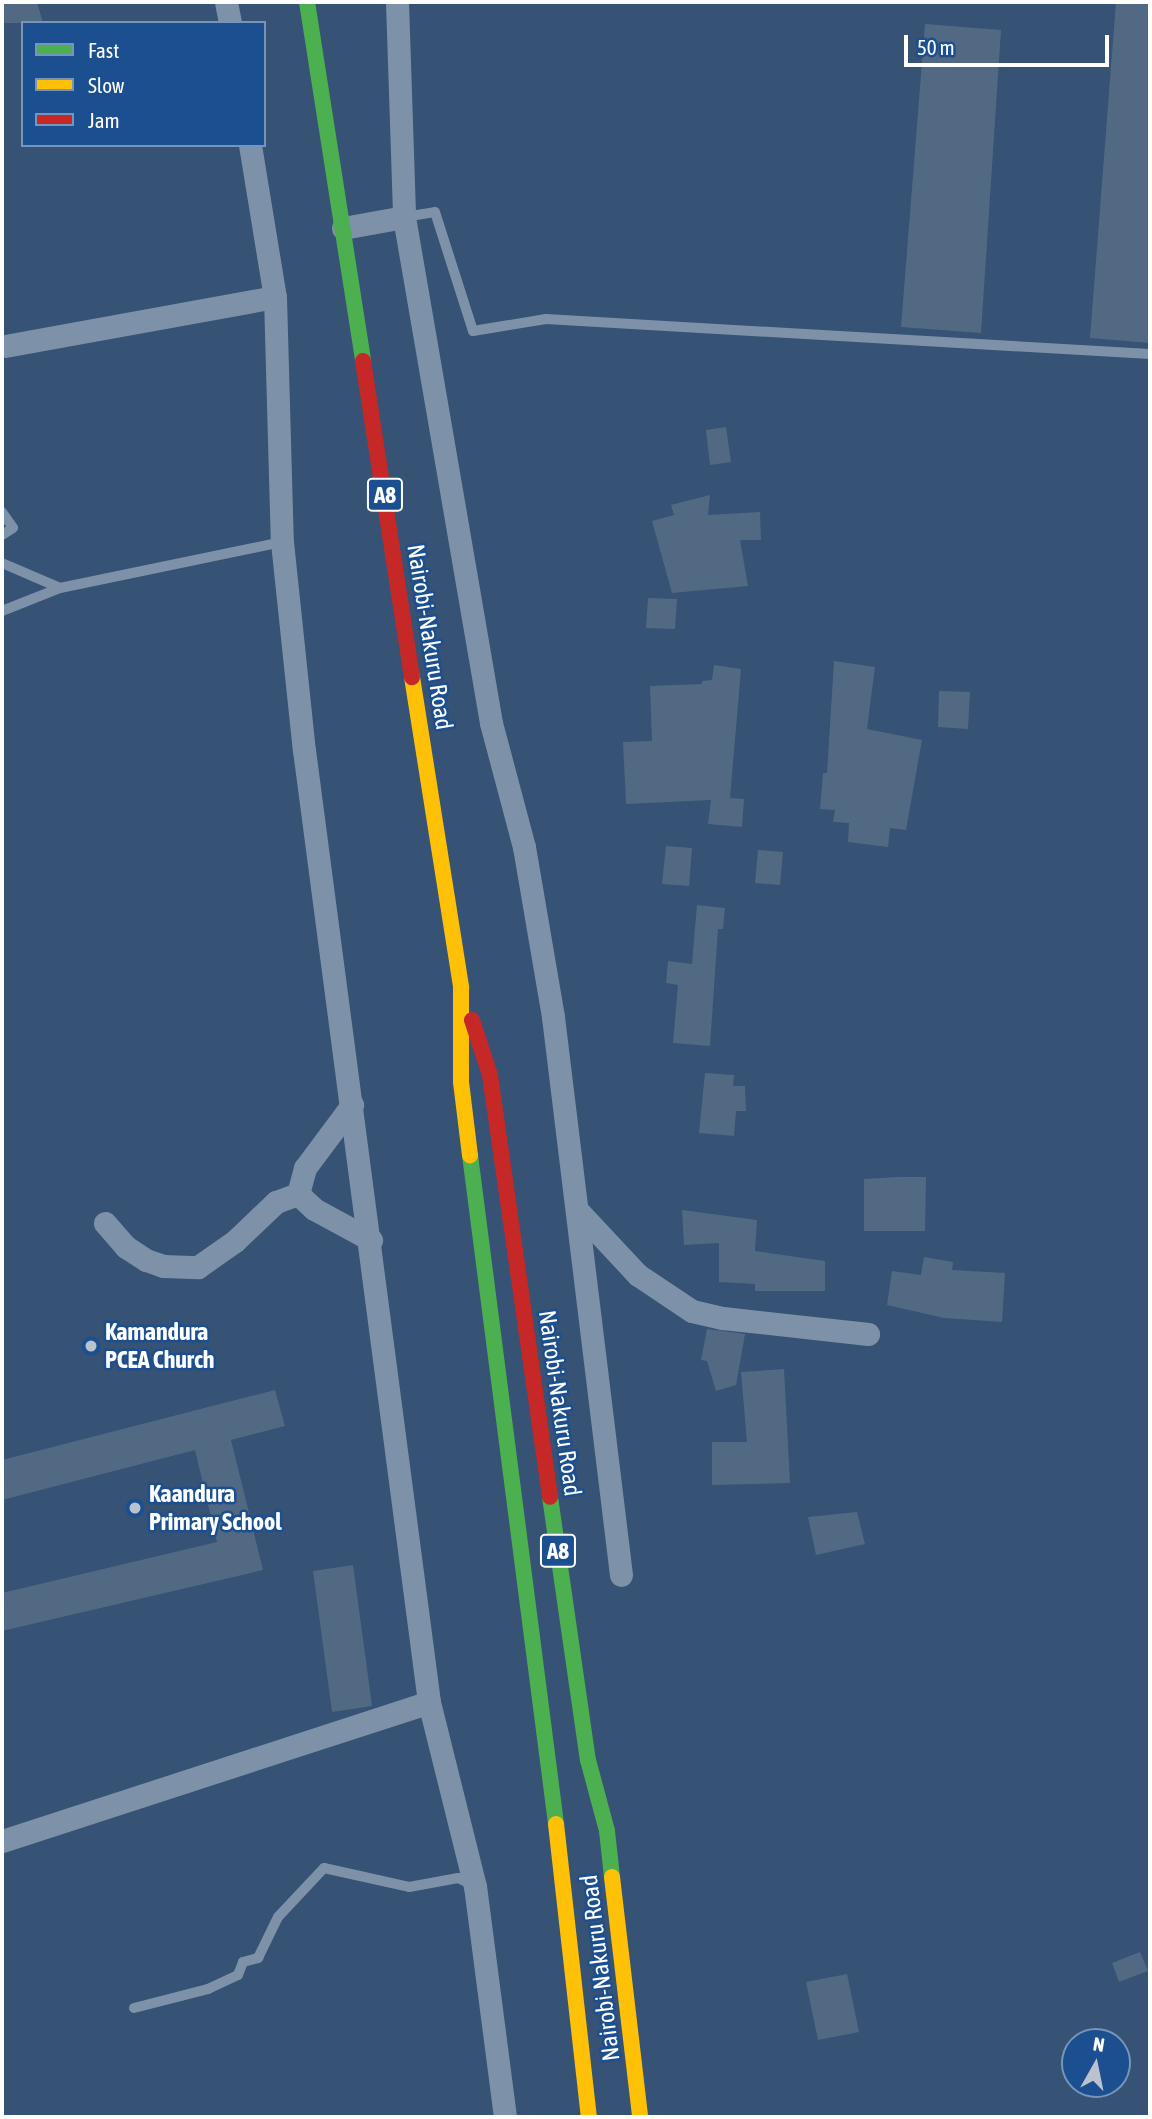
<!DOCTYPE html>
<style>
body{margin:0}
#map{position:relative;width:1152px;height:2119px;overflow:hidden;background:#365274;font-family:"Asap Condensed",sans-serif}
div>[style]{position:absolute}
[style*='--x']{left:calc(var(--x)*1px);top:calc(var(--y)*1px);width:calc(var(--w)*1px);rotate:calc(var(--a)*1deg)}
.building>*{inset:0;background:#526984}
.lane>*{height:10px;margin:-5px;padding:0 5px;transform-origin:5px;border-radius:5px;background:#7d92a8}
.street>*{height:23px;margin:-11.5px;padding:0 11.5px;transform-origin:11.5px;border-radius:11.5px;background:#7d92a8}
.fast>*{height:16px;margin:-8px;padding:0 8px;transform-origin:8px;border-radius:8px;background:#4caf50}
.slow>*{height:16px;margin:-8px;padding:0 8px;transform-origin:8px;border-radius:8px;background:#ffc107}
.jam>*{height:16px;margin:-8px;padding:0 8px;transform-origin:8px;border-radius:8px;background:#c62828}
.dots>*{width:19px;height:19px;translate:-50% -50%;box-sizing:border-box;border:4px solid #1b4f8f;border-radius:50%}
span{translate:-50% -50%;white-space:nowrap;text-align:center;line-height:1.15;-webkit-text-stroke:5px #1b4f8f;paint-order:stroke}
.shield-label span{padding:2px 5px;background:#1b4f8f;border:2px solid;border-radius:5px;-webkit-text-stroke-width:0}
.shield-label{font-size:23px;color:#fff;font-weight:700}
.street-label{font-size:24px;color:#fff}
.poi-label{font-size:24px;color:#fff;font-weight:700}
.left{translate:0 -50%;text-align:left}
.frame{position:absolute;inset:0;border:4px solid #fff;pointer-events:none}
.legend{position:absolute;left:21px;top:21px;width:245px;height:126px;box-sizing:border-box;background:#1b4f8f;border:2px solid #7695bc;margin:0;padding:9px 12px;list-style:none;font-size:21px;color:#fff}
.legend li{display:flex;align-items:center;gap:14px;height:35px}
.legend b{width:35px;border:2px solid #7695bc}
.north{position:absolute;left:1061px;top:2028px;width:70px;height:70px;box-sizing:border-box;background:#1b4f8f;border:2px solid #7695bc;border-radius:50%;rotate:9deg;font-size:19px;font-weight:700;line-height:28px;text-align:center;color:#fff}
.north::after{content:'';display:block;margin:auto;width:24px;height:32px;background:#b9c2ce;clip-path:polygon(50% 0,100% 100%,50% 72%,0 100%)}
.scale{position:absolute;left:904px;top:35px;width:205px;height:32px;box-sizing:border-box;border:4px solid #fff;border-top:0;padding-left:9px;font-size:21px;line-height:24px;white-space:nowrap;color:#fff;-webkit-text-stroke:5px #1b4f8f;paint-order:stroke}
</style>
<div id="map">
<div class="building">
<i style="clip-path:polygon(2px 2px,37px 2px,43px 23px,2px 23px)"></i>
<i style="clip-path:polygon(1116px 2px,1150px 2px,1150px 343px,1090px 338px)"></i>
<i style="clip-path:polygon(925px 24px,1001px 30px,981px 333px,901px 327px)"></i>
<i style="clip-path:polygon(726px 427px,731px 462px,710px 465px,706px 430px)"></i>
<i style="clip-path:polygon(710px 495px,708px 515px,760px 512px,761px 540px,740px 540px,748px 586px,672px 593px,652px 521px,674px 515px,671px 505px)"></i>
<i style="clip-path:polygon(648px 598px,677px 599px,675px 629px,646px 628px)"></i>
<i style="clip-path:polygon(834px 661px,875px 667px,867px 729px,922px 740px,906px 830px,890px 828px,888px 847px,848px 842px,849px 823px,833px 822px,835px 810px,820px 809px,823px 773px,827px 773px)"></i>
<i style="clip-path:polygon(714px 665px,741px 669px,730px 798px,744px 799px,742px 827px,708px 824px,711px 800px,626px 804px,623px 742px,652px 741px,650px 686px,702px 684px,702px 681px,712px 680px)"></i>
<i style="clip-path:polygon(939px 691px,970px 692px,968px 729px,938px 727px)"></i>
<i style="clip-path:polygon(666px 846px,692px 848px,689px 886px,662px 884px)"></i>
<i style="clip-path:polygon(758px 850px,783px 852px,780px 885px,755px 883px)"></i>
<i style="clip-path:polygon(697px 905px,725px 908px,723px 929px,718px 929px,710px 1046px,673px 1043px,678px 985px,666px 983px,668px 961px,692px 964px)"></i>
<i style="clip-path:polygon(705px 1073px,734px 1075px,733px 1086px,745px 1086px,746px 1111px,736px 1111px,734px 1136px,699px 1133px)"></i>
<i style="clip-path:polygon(898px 1177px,926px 1177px,925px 1231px,864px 1231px,864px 1179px)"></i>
<i style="clip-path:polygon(682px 1210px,757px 1220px,755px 1251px,825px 1261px,825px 1291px,755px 1291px,755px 1284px,719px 1282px,719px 1243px,684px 1245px)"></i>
<i style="clip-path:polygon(924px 1257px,953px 1262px,952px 1270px,1005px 1273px,1002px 1322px,944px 1318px,887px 1305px,892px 1271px,921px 1275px)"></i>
<i style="clip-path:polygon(707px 1329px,745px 1334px,736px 1385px,716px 1391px,707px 1361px,701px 1360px)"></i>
<i style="clip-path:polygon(784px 1369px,790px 1483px,712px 1485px,712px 1442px,747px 1442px,741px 1372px)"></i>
<i style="clip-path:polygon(275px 1390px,285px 1426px,231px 1440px,263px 1570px,2px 1631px,2px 1593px,217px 1542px,195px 1450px,2px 1500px,2px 1460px)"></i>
<i style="clip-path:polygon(857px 1512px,865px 1544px,816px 1555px,808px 1517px)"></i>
<i style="clip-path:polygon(353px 1565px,372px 1706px,332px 1712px,313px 1571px)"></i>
<i style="clip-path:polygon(1140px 1952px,1148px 1971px,1119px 1982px,1112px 1963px)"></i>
<i style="clip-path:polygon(847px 1974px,859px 2032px,818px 2040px,806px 1982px)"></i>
</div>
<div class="lane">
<i style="--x:404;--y:217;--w:31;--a:-9"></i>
<i style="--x:435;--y:212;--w:125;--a:72.3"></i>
<i style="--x:473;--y:331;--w:74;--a:-9.3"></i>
<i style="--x:546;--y:319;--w:605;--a:3.32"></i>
<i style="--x:2;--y:512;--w:19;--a:55"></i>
<i style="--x:13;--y:528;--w:13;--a:148"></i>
<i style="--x:2;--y:563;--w:63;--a:23.3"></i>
<i style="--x:2;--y:611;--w:62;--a:-21.6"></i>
<i style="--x:60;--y:588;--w:227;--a:-11.7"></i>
<i style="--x:134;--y:2008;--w:76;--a:-14.4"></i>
<i style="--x:208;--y:1989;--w:33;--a:-25"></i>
<i style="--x:238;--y:1975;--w:14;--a:-69"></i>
<i style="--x:243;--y:1962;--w:16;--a:-15"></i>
<i style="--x:258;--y:1958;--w:46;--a:-64"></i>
<i style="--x:278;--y:1917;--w:67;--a:-46.8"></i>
<i style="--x:324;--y:1868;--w:87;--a:12.6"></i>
<i style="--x:409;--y:1887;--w:50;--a:-10.4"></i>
<i style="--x:458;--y:1878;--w:17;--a:25"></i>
</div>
<div class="street">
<i style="--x:226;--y:2;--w:21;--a:79"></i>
<i style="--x:397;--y:2;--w:215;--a:88.1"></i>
<i style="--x:404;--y:217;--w:513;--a:80.24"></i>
<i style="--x:491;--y:723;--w:128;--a:75.1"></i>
<i style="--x:524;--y:847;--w:172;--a:80.3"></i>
<i style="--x:553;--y:1017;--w:562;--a:83.05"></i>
<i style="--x:250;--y:145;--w:154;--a:80.7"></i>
<i style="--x:275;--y:297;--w:245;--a:88.4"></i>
<i style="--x:282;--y:542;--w:209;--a:84"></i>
<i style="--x:304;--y:750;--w:960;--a:82.52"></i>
<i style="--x:343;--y:228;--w:62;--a:-10.2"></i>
<i style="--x:5;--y:346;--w:274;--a:-10.3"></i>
<i style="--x:298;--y:1194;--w:27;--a:-75"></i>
<i style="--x:305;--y:1168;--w:79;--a:-53.3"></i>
<i style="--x:579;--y:1212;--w:86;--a:46.9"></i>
<i style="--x:638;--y:1275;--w:65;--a:33.7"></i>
<i style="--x:692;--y:1311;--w:32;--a:13"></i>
<i style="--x:723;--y:1318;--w:146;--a:6.3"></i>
<i style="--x:105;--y:1223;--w:32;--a:49"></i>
<i style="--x:126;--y:1247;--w:24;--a:33"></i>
<i style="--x:146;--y:1260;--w:18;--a:19"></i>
<i style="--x:163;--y:1266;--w:35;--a:2"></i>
<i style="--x:198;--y:1267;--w:45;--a:-35.1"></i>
<i style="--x:235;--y:1241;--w:57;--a:-43.6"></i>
<i style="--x:276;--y:1202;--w:23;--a:-20"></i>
<i style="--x:298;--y:1194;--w:22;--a:43"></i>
<i style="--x:314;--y:1209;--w:65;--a:28.5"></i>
<i style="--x:2;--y:1841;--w:449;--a:-18"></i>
<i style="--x:429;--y:1702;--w:190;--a:76"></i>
<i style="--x:475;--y:1886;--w:233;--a:82.6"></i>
</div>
<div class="fast">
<i style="--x:307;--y:2;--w:363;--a:81.1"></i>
<i style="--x:470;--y:1155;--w:675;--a:82.67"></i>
<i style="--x:550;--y:1497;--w:266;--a:81.8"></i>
<i style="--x:588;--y:1760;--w:73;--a:75"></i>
<i style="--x:607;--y:1831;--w:46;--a:83.8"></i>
</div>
<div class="slow">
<i style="--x:412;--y:677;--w:315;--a:81"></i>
<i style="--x:461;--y:988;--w:94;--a:90"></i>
<i style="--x:461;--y:1082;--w:74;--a:83"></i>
<i style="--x:556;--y:1824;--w:295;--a:83.6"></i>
<i style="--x:612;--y:1877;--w:242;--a:83.3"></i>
</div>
<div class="jam">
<i style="--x:363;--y:361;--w:320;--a:81.2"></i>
<i style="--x:472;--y:1020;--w:58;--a:71.9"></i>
<i style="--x:490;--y:1075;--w:426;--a:81.9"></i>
</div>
<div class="dots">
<i style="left:91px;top:1346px;background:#b9c2ce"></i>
<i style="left:135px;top:1508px;background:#b9c2ce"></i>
</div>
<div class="shield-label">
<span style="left:385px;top:495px">A8</span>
<span style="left:558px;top:1551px">A8</span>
</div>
<div class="street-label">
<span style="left:430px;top:637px;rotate:81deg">Nairobi-Nakuru Road</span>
<span style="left:560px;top:1403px;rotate:82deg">Nairobi-Nakuru Road</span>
<span style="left:600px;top:1968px;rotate:-97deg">Nairobi-Nakuru Road</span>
</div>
<div class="poi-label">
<span class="left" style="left:105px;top:1346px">Kamandura<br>PCEA Church</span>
<span class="left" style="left:149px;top:1508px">Kaandura<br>Primary School</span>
</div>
<div class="frame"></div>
<ul class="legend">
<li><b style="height:9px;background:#4caf50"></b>Fast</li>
<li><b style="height:9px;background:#ffc107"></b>Slow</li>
<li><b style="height:9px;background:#c62828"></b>Jam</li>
</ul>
<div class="north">N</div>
<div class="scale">50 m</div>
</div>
